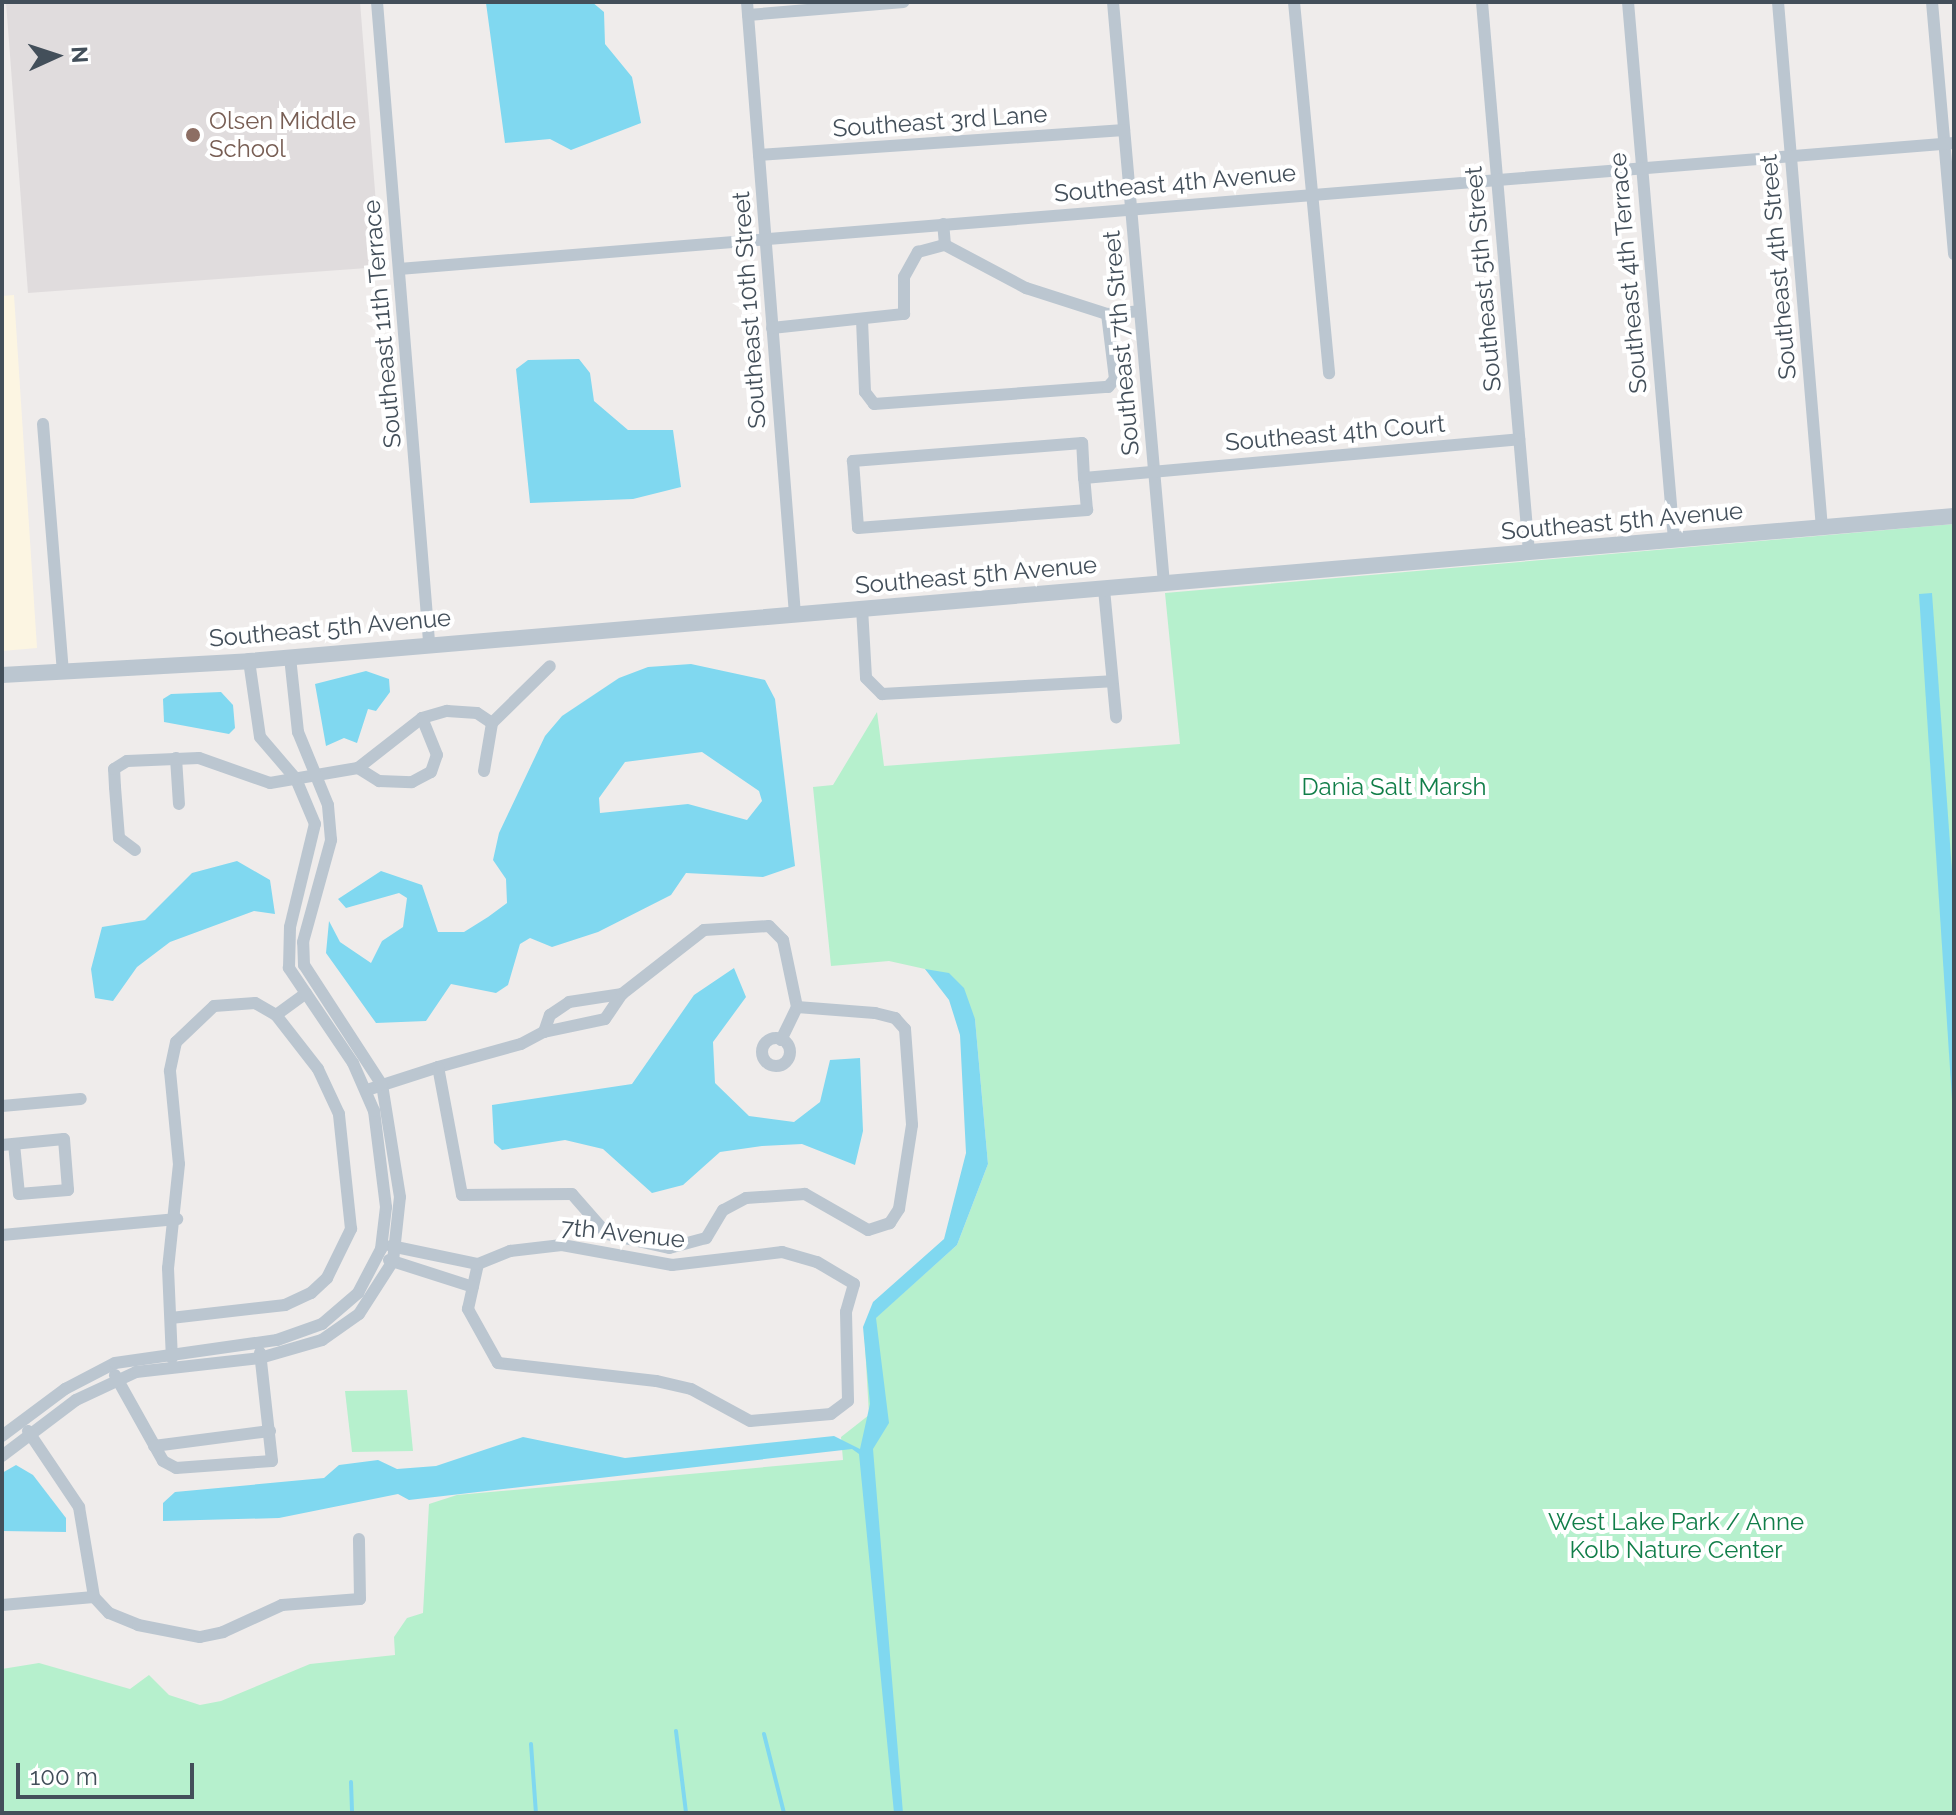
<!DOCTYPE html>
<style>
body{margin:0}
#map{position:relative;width:1956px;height:1815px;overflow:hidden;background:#efeceb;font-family:Raleway,sans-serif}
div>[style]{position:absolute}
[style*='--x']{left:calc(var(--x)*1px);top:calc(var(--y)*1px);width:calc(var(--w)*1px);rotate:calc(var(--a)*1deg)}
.commercial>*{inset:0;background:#fcf5e2}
.education>*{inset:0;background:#e0dcdd}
.green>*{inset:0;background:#b6f0cd}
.water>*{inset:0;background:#80d8f0}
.stream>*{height:4px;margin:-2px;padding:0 2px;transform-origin:2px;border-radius:2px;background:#80d8f0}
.minor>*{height:12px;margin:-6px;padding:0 6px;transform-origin:6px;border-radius:6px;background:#bbc6d0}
.minor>.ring{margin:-6px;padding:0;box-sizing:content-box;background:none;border:12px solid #bbc6d0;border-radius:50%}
.tertiary>*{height:16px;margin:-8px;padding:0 8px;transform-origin:8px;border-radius:8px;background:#bbc6d0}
.dots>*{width:22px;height:22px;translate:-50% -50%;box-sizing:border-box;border:4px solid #fff;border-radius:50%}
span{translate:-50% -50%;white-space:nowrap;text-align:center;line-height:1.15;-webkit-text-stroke:8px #fff;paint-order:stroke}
.education-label{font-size:24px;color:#785e54}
.left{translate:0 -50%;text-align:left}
.street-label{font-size:24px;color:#434f5a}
.park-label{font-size:24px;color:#117e49}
.frame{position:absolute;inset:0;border:4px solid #434f5a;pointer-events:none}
.north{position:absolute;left:16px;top:16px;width:80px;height:80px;-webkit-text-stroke:6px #fff;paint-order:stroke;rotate:87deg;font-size:22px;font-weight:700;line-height:32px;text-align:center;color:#434f5a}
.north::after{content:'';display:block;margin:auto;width:28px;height:36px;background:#434f5a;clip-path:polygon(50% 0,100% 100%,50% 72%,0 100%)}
.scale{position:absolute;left:16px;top:1763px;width:178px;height:36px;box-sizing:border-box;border:4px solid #434f5a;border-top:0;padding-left:10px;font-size:24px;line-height:28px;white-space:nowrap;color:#434f5a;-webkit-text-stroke:6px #fff;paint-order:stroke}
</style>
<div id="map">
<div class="commercial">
<i style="clip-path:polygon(14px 295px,37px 648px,2px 651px,2px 296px)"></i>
</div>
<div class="education">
<i style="clip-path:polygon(6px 2px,360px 2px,381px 267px,28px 293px)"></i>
</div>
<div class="green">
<i style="clip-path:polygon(1954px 524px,1954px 1813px,2px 1813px,2px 1669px,39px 1663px,130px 1689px,149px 1675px,169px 1695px,200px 1705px,221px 1701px,310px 1664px,395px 1655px,394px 1637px,407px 1618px,423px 1613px,429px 1504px,457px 1495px,843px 1460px,841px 1437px,869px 1415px,864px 1328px,957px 1245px,988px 1164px,975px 1019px,925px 969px,889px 961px,831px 966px,813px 787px,833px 785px,877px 712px,884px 766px,1180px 744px,1165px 593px)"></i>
<i style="clip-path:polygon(407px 1390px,413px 1451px,352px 1452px,345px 1391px)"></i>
</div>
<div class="water">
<i style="clip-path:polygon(592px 2px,604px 12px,605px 44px,632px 77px,641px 123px,571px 150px,550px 139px,505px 143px,486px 3px)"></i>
<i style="clip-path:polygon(579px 359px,590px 373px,594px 401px,628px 430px,673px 430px,681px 487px,633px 499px,530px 503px,516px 369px,528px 360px)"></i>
<i style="clip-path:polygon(1932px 593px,1954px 899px,1954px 1130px,1919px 594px)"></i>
<i style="clip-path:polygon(evenodd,691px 664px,765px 680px,775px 699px,795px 866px,763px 877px,686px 873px,671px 895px,598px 932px,552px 947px,530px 938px,520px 944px,508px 985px,496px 993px,451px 984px,426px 1021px,376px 1023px,326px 953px,329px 921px,340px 942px,371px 963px,382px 941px,403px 927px,407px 898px,399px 893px,346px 908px,338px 899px,381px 871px,422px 885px,438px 932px,464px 932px,488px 917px,507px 903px,506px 879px,493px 860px,499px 833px,545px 736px,562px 716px,619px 678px,648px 667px,691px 664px,702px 752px,759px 791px,762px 801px,747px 820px,688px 804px,600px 813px,599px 798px,625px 762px,702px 752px)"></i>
<i style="clip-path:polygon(366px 671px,389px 679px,390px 692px,376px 711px,368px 709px,357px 743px,344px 738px,326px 746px,315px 684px)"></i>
<i style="clip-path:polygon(221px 692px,233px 705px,235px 728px,229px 734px,164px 722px,163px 699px,171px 694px)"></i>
<i style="clip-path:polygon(237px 861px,270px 880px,275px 914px,254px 911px,170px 942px,137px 967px,113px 1001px,95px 998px,91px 969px,102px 927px,145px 920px,192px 873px)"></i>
<i style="clip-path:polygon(734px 968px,746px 997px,713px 1042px,715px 1083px,749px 1116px,794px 1122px,820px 1102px,830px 1060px,860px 1058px,863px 1131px,855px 1165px,802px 1144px,762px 1146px,720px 1152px,683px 1185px,652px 1193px,603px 1149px,565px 1140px,502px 1150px,494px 1143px,492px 1105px,632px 1084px,694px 995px)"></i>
<i style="clip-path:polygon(925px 969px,949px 973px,964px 988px,975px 1019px,988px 1164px,957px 1245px,876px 1318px,889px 1423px,873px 1449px,903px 1813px,894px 1813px,859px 1454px,852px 1449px,409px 1500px,398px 1494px,279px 1518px,163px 1521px,163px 1503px,175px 1492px,324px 1478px,339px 1465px,378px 1460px,397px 1469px,436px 1466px,523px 1437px,625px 1458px,834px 1436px,860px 1449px,870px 1404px,863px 1327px,873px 1302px,944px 1239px,966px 1153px,960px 1035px,949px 1000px)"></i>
<i style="clip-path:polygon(16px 1465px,33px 1475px,66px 1518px,66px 1532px,2px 1531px,2px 1473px)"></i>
</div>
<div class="stream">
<i style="--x:676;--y:1731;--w:83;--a:83"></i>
<i style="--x:764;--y:1734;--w:81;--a:75.8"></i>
<i style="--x:531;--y:1744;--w:69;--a:85.9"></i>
<i style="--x:351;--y:1782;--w:31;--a:88"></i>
</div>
<div class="minor">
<i style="--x:377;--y:2;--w:642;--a:85.35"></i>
<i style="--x:747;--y:2;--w:614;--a:85.52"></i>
<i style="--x:1113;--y:2;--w:584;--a:84.99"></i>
<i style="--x:1294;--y:2;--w:373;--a:84.6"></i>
<i style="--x:1482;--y:2;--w:553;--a:85.12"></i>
<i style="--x:1628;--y:2;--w:540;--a:85.11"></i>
<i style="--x:1778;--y:2;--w:528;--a:85.22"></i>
<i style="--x:1932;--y:2;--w:253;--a:85"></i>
<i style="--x:748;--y:15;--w:156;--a:-4.8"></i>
<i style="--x:759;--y:155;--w:366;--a:-3.9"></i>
<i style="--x:945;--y:245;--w:92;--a:28"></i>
<i style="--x:1026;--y:288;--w:85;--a:17.8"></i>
<i style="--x:1107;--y:314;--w:33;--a:-5"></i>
<i style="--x:399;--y:269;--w:1560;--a:-4.63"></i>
<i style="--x:862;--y:320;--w:72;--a:87.6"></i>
<i style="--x:865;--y:392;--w:15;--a:53"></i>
<i style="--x:874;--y:404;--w:235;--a:-4.2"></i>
<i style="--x:1108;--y:387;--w:11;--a:-49"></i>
<i style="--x:1115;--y:379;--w:65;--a:-97"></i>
<i style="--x:772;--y:328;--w:133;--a:-6.1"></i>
<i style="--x:904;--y:314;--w:37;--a:-90"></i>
<i style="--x:904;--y:277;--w:29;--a:-61"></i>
<i style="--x:918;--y:252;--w:28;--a:-15"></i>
<i style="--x:945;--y:245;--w:21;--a:-95"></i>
<i style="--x:43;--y:424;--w:247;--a:85.4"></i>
<i style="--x:1084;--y:478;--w:35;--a:-93"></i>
<i style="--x:1082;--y:443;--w:230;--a:175.5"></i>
<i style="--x:853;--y:461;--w:67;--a:85.7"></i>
<i style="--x:858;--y:528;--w:230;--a:-4.5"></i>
<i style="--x:1087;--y:510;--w:32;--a:-95"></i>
<i style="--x:1084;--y:478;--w:437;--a:-5.1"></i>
<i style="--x:1104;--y:589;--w:129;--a:84.6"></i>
<i style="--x:862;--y:608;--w:70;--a:86.7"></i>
<i style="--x:866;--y:678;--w:23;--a:45"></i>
<i style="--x:882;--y:694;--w:230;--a:-3.2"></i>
<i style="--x:176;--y:758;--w:46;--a:86.3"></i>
<i style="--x:358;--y:768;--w:81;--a:-38"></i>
<i style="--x:422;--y:718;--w:26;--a:-16"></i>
<i style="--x:447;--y:711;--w:30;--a:4"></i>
<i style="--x:477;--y:713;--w:18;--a:34"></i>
<i style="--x:484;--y:771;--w:49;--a:-80.5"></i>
<i style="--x:492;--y:723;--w:81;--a:-44.5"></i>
<i style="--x:135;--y:850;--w:20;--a:-143"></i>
<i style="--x:119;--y:838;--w:51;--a:-94.5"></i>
<i style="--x:115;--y:787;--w:18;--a:-93"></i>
<i style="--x:114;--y:769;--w:15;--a:-32"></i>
<i style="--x:127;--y:761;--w:72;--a:-2.4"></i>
<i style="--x:199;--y:758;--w:75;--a:19.4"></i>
<i style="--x:270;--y:783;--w:89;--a:-9.7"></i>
<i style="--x:358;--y:768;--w:25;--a:32"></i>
<i style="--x:379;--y:781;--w:33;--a:2"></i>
<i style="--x:412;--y:782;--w:21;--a:-28"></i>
<i style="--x:431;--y:772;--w:18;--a:-71"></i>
<i style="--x:437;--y:755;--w:40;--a:-112"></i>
<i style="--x:276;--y:1015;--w:37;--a:-36"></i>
<i style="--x:544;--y:1032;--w:18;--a:-71"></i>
<i style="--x:550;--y:1015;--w:23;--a:-34"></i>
<i style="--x:569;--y:1002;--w:54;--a:-8.6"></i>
<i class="ring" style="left:762px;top:1038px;width:16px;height:16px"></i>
<i style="--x:781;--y:1040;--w:37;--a:-64"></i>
<i style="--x:367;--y:1090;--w:75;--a:-17.9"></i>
<i style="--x:438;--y:1067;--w:86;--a:-15.5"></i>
<i style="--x:521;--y:1044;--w:26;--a:-28"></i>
<i style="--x:544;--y:1032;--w:62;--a:-12"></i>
<i style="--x:605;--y:1019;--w:30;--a:-56"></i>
<i style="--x:622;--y:994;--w:104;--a:-38"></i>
<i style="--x:704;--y:930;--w:65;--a:-3.5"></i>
<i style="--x:769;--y:926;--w:20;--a:45"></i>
<i style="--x:783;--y:940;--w:68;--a:78.2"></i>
<i style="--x:797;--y:1007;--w:78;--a:4.4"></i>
<i style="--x:875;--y:1013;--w:21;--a:14"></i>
<i style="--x:895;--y:1018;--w:15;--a:48"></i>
<i style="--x:905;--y:1029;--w:96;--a:85.8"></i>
<i style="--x:912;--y:1125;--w:85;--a:98.8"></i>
<i style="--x:899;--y:1209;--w:17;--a:123"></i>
<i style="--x:890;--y:1223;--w:23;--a:162"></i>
<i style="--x:868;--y:1230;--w:73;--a:-150.3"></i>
<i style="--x:805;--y:1194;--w:59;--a:176.1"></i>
<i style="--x:746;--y:1198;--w:26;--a:152"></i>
<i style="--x:723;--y:1210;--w:33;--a:121"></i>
<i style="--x:706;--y:1238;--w:38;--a:165"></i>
<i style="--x:669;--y:1248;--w:64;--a:-167.3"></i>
<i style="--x:607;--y:1234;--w:53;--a:-131.2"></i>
<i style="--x:572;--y:1194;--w:110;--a:179.5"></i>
<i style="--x:462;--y:1195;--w:130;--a:-100.6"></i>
<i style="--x:2;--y:1106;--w:79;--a:-5.1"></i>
<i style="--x:2;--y:1145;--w:62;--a:-5.5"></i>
<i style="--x:64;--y:1139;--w:51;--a:85.5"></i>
<i style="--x:68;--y:1190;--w:49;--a:175.3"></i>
<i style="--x:19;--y:1194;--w:50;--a:-95.7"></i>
<i style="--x:2;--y:1235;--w:176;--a:-5.2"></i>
<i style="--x:562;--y:1245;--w:112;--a:10.3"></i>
<i style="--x:672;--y:1265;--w:111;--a:-6.7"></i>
<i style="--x:782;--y:1252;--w:36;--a:16"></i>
<i style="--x:817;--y:1262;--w:43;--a:30.7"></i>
<i style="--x:854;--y:1284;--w:29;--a:106"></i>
<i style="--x:846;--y:1312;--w:89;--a:88.7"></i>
<i style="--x:848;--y:1401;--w:21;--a:143"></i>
<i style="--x:831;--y:1414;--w:81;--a:175.1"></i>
<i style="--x:750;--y:1421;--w:67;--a:-151.5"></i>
<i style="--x:691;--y:1389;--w:36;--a:-167"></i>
<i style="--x:656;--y:1381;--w:159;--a:-173.5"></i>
<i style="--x:498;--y:1363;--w:62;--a:-119.1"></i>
<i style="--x:468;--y:1309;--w:46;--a:-77.5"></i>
<i style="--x:478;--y:1264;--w:35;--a:-22"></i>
<i style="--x:510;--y:1251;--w:52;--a:-6.6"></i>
<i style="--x:391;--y:1246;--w:89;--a:11.7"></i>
<i style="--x:389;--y:1260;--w:88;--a:17.8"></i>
<i style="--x:171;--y:1318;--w:115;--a:-6.5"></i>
<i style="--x:285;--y:1305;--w:29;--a:-25"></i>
<i style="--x:311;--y:1293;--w:22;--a:-43"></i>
<i style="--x:327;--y:1278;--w:55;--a:-63.9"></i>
<i style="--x:351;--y:1229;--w:116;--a:-96"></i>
<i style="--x:339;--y:1114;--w:50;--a:-115"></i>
<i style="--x:318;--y:1069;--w:68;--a:-127.9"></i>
<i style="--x:276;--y:1015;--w:24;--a:-150"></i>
<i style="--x:255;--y:1003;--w:41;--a:175.8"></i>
<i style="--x:214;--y:1006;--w:52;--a:136.5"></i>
<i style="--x:176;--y:1042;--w:30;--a:102"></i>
<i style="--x:170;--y:1071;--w:93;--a:84.5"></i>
<i style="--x:179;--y:1164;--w:105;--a:96"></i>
<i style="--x:168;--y:1268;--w:90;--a:87.5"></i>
<i style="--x:115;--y:1375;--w:98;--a:60.8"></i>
<i style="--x:163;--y:1461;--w:15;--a:28"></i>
<i style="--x:176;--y:1468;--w:96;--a:-4.2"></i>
<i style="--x:272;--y:1461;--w:109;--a:-96.3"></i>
<i style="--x:28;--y:1431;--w:92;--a:56.1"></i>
<i style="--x:79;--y:1507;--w:91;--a:80.5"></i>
<i style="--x:2;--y:1436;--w:79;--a:-36.7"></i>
<i style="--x:65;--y:1389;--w:56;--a:-27.5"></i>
<i style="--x:115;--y:1363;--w:164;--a:-8.1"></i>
<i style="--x:277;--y:1340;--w:48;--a:-19.6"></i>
<i style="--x:322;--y:1324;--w:48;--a:-40.7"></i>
<i style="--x:358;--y:1293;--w:50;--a:-62.4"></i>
<i style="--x:381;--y:1249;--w:42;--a:-83.2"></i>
<i style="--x:386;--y:1207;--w:97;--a:-97.1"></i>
<i style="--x:374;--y:1111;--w:52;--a:-113.6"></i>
<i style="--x:353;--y:1063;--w:115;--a:-124"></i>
<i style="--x:289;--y:968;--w:41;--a:-88.6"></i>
<i style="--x:290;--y:927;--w:106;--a:-76.4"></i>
<i style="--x:315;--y:824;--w:49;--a:-112.9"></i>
<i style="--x:296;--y:779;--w:55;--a:-130.6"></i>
<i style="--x:260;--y:737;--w:77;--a:-98.2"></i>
<i style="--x:154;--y:1446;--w:117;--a:-7.4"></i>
<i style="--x:2;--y:1456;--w:93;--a:-37.1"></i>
<i style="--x:76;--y:1400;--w:66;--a:-25"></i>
<i style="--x:136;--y:1372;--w:125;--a:-6.4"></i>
<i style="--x:260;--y:1358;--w:65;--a:-16.2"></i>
<i style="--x:322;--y:1340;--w:45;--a:-35.1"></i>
<i style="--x:359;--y:1314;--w:63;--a:-57.3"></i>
<i style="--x:393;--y:1261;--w:64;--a:-83.8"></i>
<i style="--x:400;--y:1197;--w:113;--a:-99.1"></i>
<i style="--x:382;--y:1085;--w:143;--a:-123"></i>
<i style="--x:304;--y:965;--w:23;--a:-92"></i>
<i style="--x:303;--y:942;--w:106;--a:-74.6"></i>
<i style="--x:331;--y:840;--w:35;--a:-95"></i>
<i style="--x:328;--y:805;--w:79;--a:-112.3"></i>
<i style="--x:298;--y:732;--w:75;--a:-96.1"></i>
<i style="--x:94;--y:1597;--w:22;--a:47"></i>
<i style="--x:109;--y:1613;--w:31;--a:22"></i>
<i style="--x:138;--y:1625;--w:63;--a:11"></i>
<i style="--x:200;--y:1637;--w:24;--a:-12"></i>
<i style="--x:223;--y:1632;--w:65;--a:-24.6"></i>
<i style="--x:282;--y:1605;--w:78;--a:-4.4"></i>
<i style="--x:360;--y:1599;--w:60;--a:-91"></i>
<i style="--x:2;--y:1605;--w:92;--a:-5"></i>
</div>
<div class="tertiary">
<i style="--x:2;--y:675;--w:247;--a:-3.2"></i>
<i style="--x:249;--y:661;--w:1711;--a:-4.86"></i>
</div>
<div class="dots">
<i style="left:193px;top:135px;background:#8d6e63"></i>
</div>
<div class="education-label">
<span class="left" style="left:209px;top:135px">Olsen Middle<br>School</span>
</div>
<div class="street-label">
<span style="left:940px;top:121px;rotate:-4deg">Southeast 3rd Lane</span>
<span style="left:1175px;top:183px;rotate:-5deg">Southeast 4th Avenue</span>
<span style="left:1778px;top:267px;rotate:-95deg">Southeast 4th Street</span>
<span style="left:1628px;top:273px;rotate:-95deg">Southeast 4th Terrace</span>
<span style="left:1483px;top:279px;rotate:-95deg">Southeast 5th Street</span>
<span style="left:749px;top:310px;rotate:-94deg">Southeast 10th Street</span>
<span style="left:382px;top:324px;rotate:-95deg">Southeast 11th Terrace</span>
<span style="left:1121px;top:343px;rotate:-95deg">Southeast 7th Street</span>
<span style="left:1335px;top:433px;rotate:-5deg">Southeast 4th Court</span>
<span style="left:1622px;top:521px;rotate:-5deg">Southeast 5th Avenue</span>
<span style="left:976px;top:575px;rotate:-5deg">Southeast 5th Avenue</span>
<span style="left:330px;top:628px;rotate:-5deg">Southeast 5th Avenue</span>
<span style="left:623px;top:1233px;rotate:6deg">7th Avenue</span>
</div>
<div class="park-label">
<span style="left:1394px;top:787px">Dania Salt Marsh</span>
<span style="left:1676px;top:1536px">West Lake Park / Anne<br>Kolb Nature Center</span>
</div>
<div class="frame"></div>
<div class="north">N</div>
<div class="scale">100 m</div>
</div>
